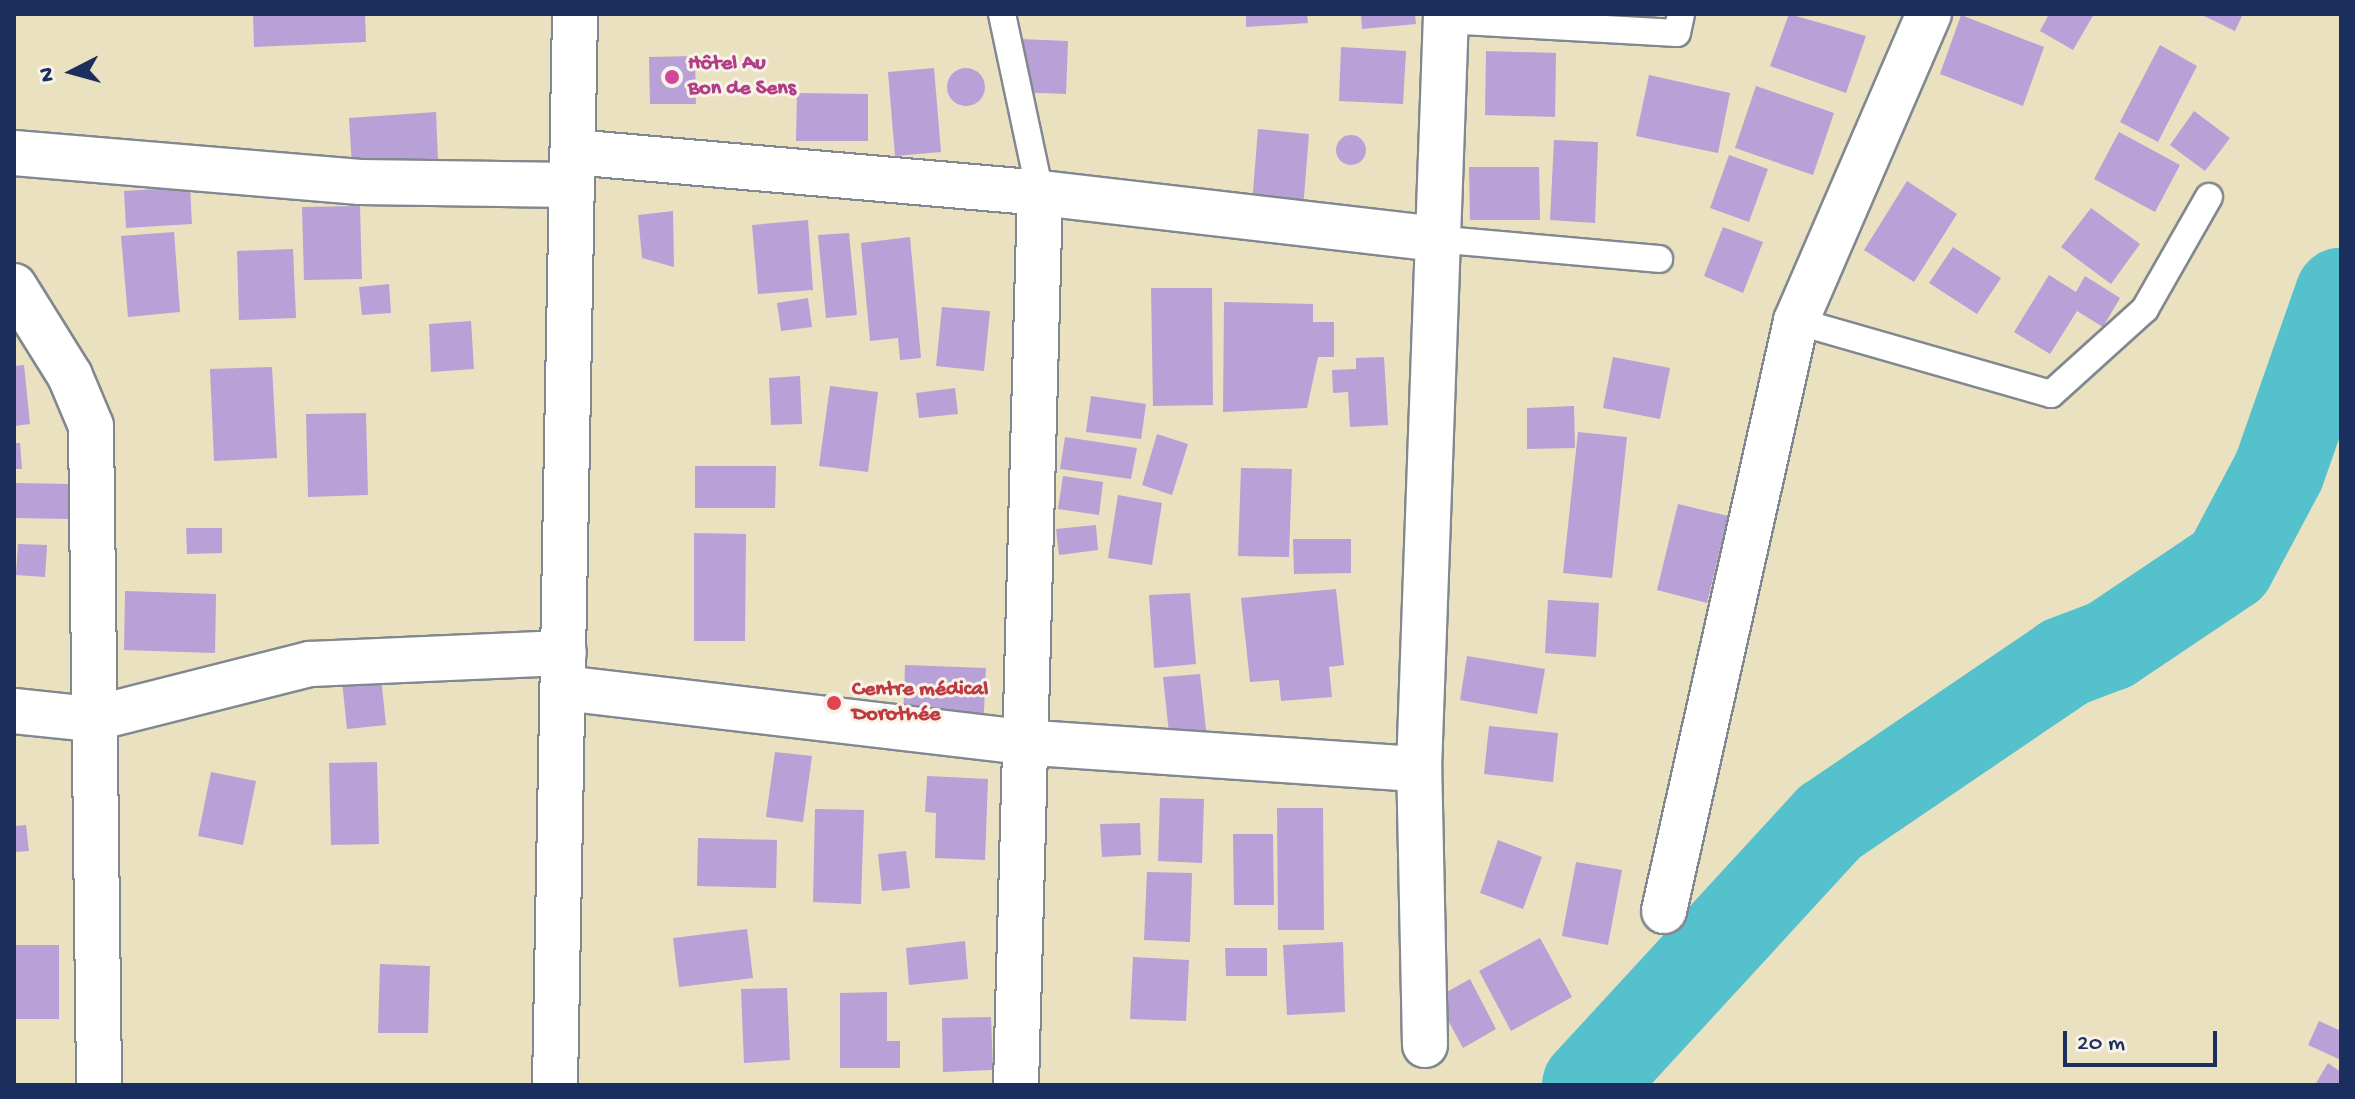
<!DOCTYPE html>
<meta charset="utf-8">
<style>
body{margin:0}
#map{position:relative;width:2355px;height:1099px;overflow:hidden;background:#eae1c0;font-family:"Gochi Hand",sans-serif}
div>[style]{position:absolute}
[style*='--x']{left:calc(var(--x)*1px);top:calc(var(--y)*1px);width:calc(var(--w)*1px);rotate:calc(var(--a)*1deg)}
.river>*{height:92px;margin:-46px;padding:0 46px;transform-origin:46px;border-radius:46px;background:#54c1cc}
.building>*{inset:0;background:#b7a1d6}
.round{border-radius:50%}
.roads{filter:drop-shadow(2px 0 #82888f) drop-shadow(-2px 0 #82888f) drop-shadow(0 2px #82888f) drop-shadow(0 -2px #82888f)}
.lane>*{height:26px;margin:-13px;padding:0 13px;transform-origin:13px;border-radius:13px;background:#fff}
.street>*{height:44px;margin:-22px;padding:0 22px;transform-origin:22px;border-radius:22px;background:#fff}
.primary>*{height:44px;margin:-22px;padding:0 22px;transform-origin:22px;border-radius:22px;background:#fff}
.dots>*{width:22px;height:22px;translate:-50% -50%;box-sizing:border-box;border:4px solid #f7f3e8;border-radius:50%}
span{translate:-50% -50%;white-space:nowrap;text-align:center;line-height:1.15;-webkit-text-stroke:6px #f7f3e8;paint-order:stroke}
.hotel-label{font-size:22px;color:#b23c85;font-weight:700}
.left{translate:0 -50%;text-align:left}
.health-label{font-size:22px;color:#be3a42;font-weight:700}
.frame{position:absolute;inset:0;border:16px solid #1b2f5e;pointer-events:none}
.north{position:absolute;left:32px;top:32px;width:80px;height:80px;-webkit-text-stroke:6px #f7f3e8;paint-order:stroke;rotate:264deg;font-size:22px;font-weight:700;line-height:32px;text-align:center;color:#1b2f5e}
.north::after{content:'';display:block;margin:auto;width:28px;height:36px;background:#1b2f5e;clip-path:polygon(50% 0,100% 100%,50% 72%,0 100%)}
.scale{position:absolute;left:2063px;top:1031px;width:154px;height:36px;box-sizing:border-box;border:4px solid #1b2f5e;border-top:0;padding-left:10px;font-size:24px;line-height:28px;white-space:nowrap;color:#1b2f5e;-webkit-text-stroke:6px #f7f3e8;paint-order:stroke}
</style>
<div id="map">
<div class="river">
<i style="--x:1588;--y:1085;--w:357;--a:-47.4"></i>
<i style="--x:1830;--y:822;--w:284;--a:-34.2"></i>
<i style="--x:2065;--y:662;--w:48;--a:-20.7"></i>
<i style="--x:2110;--y:645;--w:143;--a:-33.9"></i>
<i style="--x:2229;--y:565;--w:106;--a:-62"></i>
<i style="--x:2279;--y:471;--w:188;--a:-70.7"></i>
</div>
<div class="building">
<i style="clip-path:polygon(253px 14px,365px 14px,366px 42px,254px 47px)"></i>
<i style="clip-path:polygon(1246px 14px,1307px 14px,1308px 23px,1246px 27px)"></i>
<i style="clip-path:polygon(1361px 14px,1415px 14px,1416px 24px,1362px 29px)"></i>
<i style="clip-path:polygon(1789px 14px,1866px 36px,1846px 93px,1770px 66px)"></i>
<i style="clip-path:polygon(2049px 14px,2094px 14px,2073px 50px,2040px 31px)"></i>
<i style="clip-path:polygon(2200px 14px,2243px 14px,2235px 31px)"></i>
<i style="clip-path:polygon(1961px 15px,2044px 47px,2023px 106px,1940px 74px)"></i>
<i style="clip-path:polygon(1020px 39px,1068px 41px,1066px 94px,1017px 92px)"></i>
<i style="clip-path:polygon(2160px 45px,2197px 66px,2158px 142px,2120px 122px)"></i>
<i style="clip-path:polygon(1341px 47px,1406px 51px,1403px 104px,1339px 101px)"></i>
<i style="clip-path:polygon(1486px 51px,1556px 53px,1555px 117px,1485px 115px)"></i>
<i style="clip-path:polygon(695px 56px,696px 104px,650px 104px,649px 57px)"></i>
<i style="clip-path:polygon(934px 68px,941px 152px,895px 156px,888px 72px)"></i>
<i class="round" style="left:947px;top:68px;width:38px;height:38px"></i>
<i style="clip-path:polygon(1649px 75px,1730px 93px,1718px 153px,1636px 136px)"></i>
<i style="clip-path:polygon(1756px 86px,1834px 113px,1813px 175px,1735px 148px)"></i>
<i style="clip-path:polygon(797px 93px,868px 94px,868px 141px,796px 141px)"></i>
<i style="clip-path:polygon(2194px 111px,2230px 138px,2205px 171px,2170px 145px)"></i>
<i style="clip-path:polygon(436px 112px,438px 161px,352px 166px,349px 118px)"></i>
<i style="clip-path:polygon(1258px 129px,1309px 134px,1303px 209px,1252px 204px)"></i>
<i style="clip-path:polygon(2119px 132px,2180px 165px,2155px 212px,2094px 179px)"></i>
<i class="round" style="left:1336px;top:135px;width:30px;height:30px"></i>
<i style="clip-path:polygon(1554px 140px,1598px 142px,1595px 223px,1550px 220px)"></i>
<i style="clip-path:polygon(1729px 155px,1768px 169px,1749px 222px,1710px 208px)"></i>
<i style="clip-path:polygon(1469px 167px,1539px 167px,1540px 220px,1470px 220px)"></i>
<i style="clip-path:polygon(1907px 181px,1957px 214px,1914px 282px,1864px 250px)"></i>
<i style="clip-path:polygon(190px 187px,192px 224px,126px 228px,124px 191px)"></i>
<i style="clip-path:polygon(360px 206px,362px 279px,304px 280px,302px 207px)"></i>
<i style="clip-path:polygon(2091px 208px,2140px 244px,2111px 284px,2061px 247px)"></i>
<i style="clip-path:polygon(673px 211px,674px 267px,642px 258px,638px 215px)"></i>
<i style="clip-path:polygon(808px 220px,813px 290px,758px 294px,752px 225px)"></i>
<i style="clip-path:polygon(1723px 227px,1763px 242px,1743px 293px,1704px 276px)"></i>
<i style="clip-path:polygon(174px 232px,180px 312px,128px 317px,121px 236px)"></i>
<i style="clip-path:polygon(849px 233px,857px 315px,826px 318px,818px 235px)"></i>
<i style="clip-path:polygon(910px 237px,921px 358px,900px 360px,898px 338px,870px 341px,861px 243px)"></i>
<i style="clip-path:polygon(1953px 247px,2001px 278px,1977px 314px,1929px 283px)"></i>
<i style="clip-path:polygon(293px 249px,296px 318px,239px 320px,237px 251px)"></i>
<i style="clip-path:polygon(2049px 275px,2076px 292px,2085px 276px,2120px 298px,2103px 327px,2077px 311px,2050px 354px,2014px 332px)"></i>
<i style="clip-path:polygon(389px 284px,391px 313px,362px 315px,359px 287px)"></i>
<i style="clip-path:polygon(1151px 288px,1212px 288px,1213px 405px,1153px 406px)"></i>
<i style="clip-path:polygon(808px 298px,812px 327px,781px 331px,777px 303px)"></i>
<i style="clip-path:polygon(1224px 302px,1313px 304px,1313px 322px,1334px 322px,1334px 357px,1318px 357px,1307px 408px,1223px 412px)"></i>
<i style="clip-path:polygon(942px 307px,990px 311px,984px 371px,936px 366px)"></i>
<i style="clip-path:polygon(471px 321px,474px 369px,431px 372px,429px 324px)"></i>
<i style="clip-path:polygon(1384px 357px,1388px 425px,1350px 427px,1348px 392px,1333px 393px,1332px 370px,1356px 369px,1356px 358px)"></i>
<i style="clip-path:polygon(1613px 357px,1670px 368px,1660px 419px,1603px 408px)"></i>
<i style="clip-path:polygon(24px 365px,30px 424px,14px 426px,14px 366px)"></i>
<i style="clip-path:polygon(272px 367px,277px 458px,214px 461px,210px 369px)"></i>
<i style="clip-path:polygon(800px 376px,802px 424px,771px 425px,769px 378px)"></i>
<i style="clip-path:polygon(830px 386px,878px 392px,868px 472px,819px 466px)"></i>
<i style="clip-path:polygon(955px 388px,958px 414px,919px 418px,916px 393px)"></i>
<i style="clip-path:polygon(1091px 396px,1146px 404px,1141px 439px,1086px 432px)"></i>
<i style="clip-path:polygon(1574px 406px,1575px 448px,1527px 449px,1527px 408px)"></i>
<i style="clip-path:polygon(366px 413px,368px 495px,308px 497px,306px 414px)"></i>
<i style="clip-path:polygon(1578px 432px,1627px 437px,1612px 578px,1563px 573px)"></i>
<i style="clip-path:polygon(1157px 434px,1188px 444px,1172px 495px,1142px 485px)"></i>
<i style="clip-path:polygon(1065px 437px,1137px 448px,1131px 479px,1060px 469px)"></i>
<i style="clip-path:polygon(14px 443px,20px 443px,22px 469px,14px 469px)"></i>
<i style="clip-path:polygon(695px 466px,776px 466px,775px 508px,695px 508px)"></i>
<i style="clip-path:polygon(1241px 468px,1292px 469px,1289px 557px,1238px 556px)"></i>
<i style="clip-path:polygon(1063px 476px,1103px 482px,1099px 515px,1058px 509px)"></i>
<i style="clip-path:polygon(15px 483px,69px 484px,68px 519px,14px 518px)"></i>
<i style="clip-path:polygon(1118px 495px,1162px 503px,1152px 565px,1108px 558px)"></i>
<i style="clip-path:polygon(1678px 504px,1728px 516px,1707px 603px,1657px 590px)"></i>
<i style="clip-path:polygon(1096px 525px,1098px 550px,1059px 555px,1056px 529px)"></i>
<i style="clip-path:polygon(186px 528px,222px 528px,222px 553px,187px 554px)"></i>
<i style="clip-path:polygon(694px 533px,746px 534px,745px 641px,694px 641px)"></i>
<i style="clip-path:polygon(1293px 539px,1351px 539px,1351px 573px,1294px 574px)"></i>
<i style="clip-path:polygon(18px 544px,47px 545px,45px 577px,16px 575px)"></i>
<i style="clip-path:polygon(1336px 589px,1344px 665px,1329px 667px,1332px 697px,1281px 701px,1279px 680px,1250px 682px,1241px 598px)"></i>
<i style="clip-path:polygon(125px 591px,216px 594px,215px 653px,124px 650px)"></i>
<i style="clip-path:polygon(1190px 593px,1196px 664px,1154px 668px,1149px 595px)"></i>
<i style="clip-path:polygon(1548px 600px,1599px 603px,1596px 657px,1545px 653px)"></i>
<i style="clip-path:polygon(1467px 656px,1545px 669px,1537px 714px,1460px 700px)"></i>
<i style="clip-path:polygon(905px 665px,986px 668px,983px 731px,903px 728px)"></i>
<i style="clip-path:polygon(1200px 674px,1207px 739px,1170px 743px,1163px 677px)"></i>
<i style="clip-path:polygon(381px 677px,386px 725px,347px 729px,342px 681px)"></i>
<i style="clip-path:polygon(1489px 726px,1558px 733px,1553px 782px,1484px 774px)"></i>
<i style="clip-path:polygon(775px 752px,812px 756px,803px 822px,766px 817px)"></i>
<i style="clip-path:polygon(377px 762px,379px 844px,331px 845px,329px 763px)"></i>
<i style="clip-path:polygon(211px 772px,256px 781px,243px 845px,198px 836px)"></i>
<i style="clip-path:polygon(927px 776px,988px 779px,985px 860px,935px 858px,936px 813px,925px 812px)"></i>
<i style="clip-path:polygon(1160px 798px,1204px 799px,1202px 863px,1158px 861px)"></i>
<i style="clip-path:polygon(1277px 808px,1323px 808px,1324px 930px,1278px 930px)"></i>
<i style="clip-path:polygon(815px 809px,864px 810px,861px 904px,813px 902px)"></i>
<i style="clip-path:polygon(1140px 823px,1141px 855px,1102px 857px,1100px 824px)"></i>
<i style="clip-path:polygon(26px 825px,29px 851px,14px 852px,14px 826px)"></i>
<i style="clip-path:polygon(1233px 834px,1273px 834px,1274px 905px,1234px 905px)"></i>
<i style="clip-path:polygon(698px 838px,777px 840px,776px 888px,697px 886px)"></i>
<i style="clip-path:polygon(1498px 840px,1542px 857px,1523px 909px,1480px 893px)"></i>
<i style="clip-path:polygon(906px 851px,910px 888px,882px 891px,878px 854px)"></i>
<i style="clip-path:polygon(1576px 862px,1622px 870px,1608px 945px,1562px 936px)"></i>
<i style="clip-path:polygon(1147px 872px,1192px 873px,1190px 942px,1144px 940px)"></i>
<i style="clip-path:polygon(747px 929px,753px 978px,679px 987px,673px 938px)"></i>
<i style="clip-path:polygon(1540px 938px,1572px 997px,1511px 1031px,1479px 971px)"></i>
<i style="clip-path:polygon(965px 941px,968px 979px,909px 985px,906px 948px)"></i>
<i style="clip-path:polygon(1343px 942px,1345px 1012px,1287px 1015px,1283px 945px)"></i>
<i style="clip-path:polygon(14px 945px,59px 945px,59px 1019px,14px 1019px)"></i>
<i style="clip-path:polygon(1225px 948px,1267px 948px,1267px 976px,1226px 976px)"></i>
<i style="clip-path:polygon(1133px 957px,1189px 960px,1186px 1021px,1130px 1019px)"></i>
<i style="clip-path:polygon(380px 964px,430px 966px,428px 1033px,378px 1033px)"></i>
<i style="clip-path:polygon(1470px 979px,1496px 1029px,1463px 1048px,1436px 998px)"></i>
<i style="clip-path:polygon(787px 988px,790px 1060px,744px 1063px,741px 989px)"></i>
<i style="clip-path:polygon(887px 992px,887px 1041px,900px 1041px,900px 1068px,840px 1068px,840px 993px)"></i>
<i style="clip-path:polygon(991px 1017px,993px 1070px,943px 1072px,942px 1018px)"></i>
<i style="clip-path:polygon(2319px 1021px,2341px 1031px,2341px 1060px,2308px 1045px)"></i>
<i style="clip-path:polygon(2328px 1063px,2341px 1072px,2341px 1085px,2315px 1085px)"></i>
</div>
<div class="roads">
<div class="lane">
<i style="--x:1002;--y:14;--w:183;--a:78"></i>
<i style="--x:1445;--y:20;--w:232;--a:3.2"></i>
<i style="--x:1677;--y:33;--w:19;--a:-78"></i>
<i style="--x:1435;--y:239;--w:225;--a:5.1"></i>
<i style="--x:1796;--y:321;--w:265;--a:16"></i>
<i style="--x:2051;--y:394;--w:127;--a:-42.1"></i>
<i style="--x:2145;--y:309;--w:129;--a:-60.3"></i>
</div>
<div class="street">
<i style="--x:573;--y:152;--w:469;--a:5"></i>
<i style="--x:1040;--y:193;--w:398;--a:6.6"></i>
<i style="--x:14;--y:153;--w:347;--a:4.8"></i>
<i style="--x:360;--y:182;--w:212;--a:0.8"></i>
<i style="--x:14;--y:286;--w:106;--a:58.1"></i>
<i style="--x:70;--y:376;--w:54;--a:67.2"></i>
<i style="--x:91;--y:426;--w:659;--a:89.3"></i>
<i style="--x:563;--y:688;--w:460;--a:6.7"></i>
<i style="--x:1020;--y:742;--w:400;--a:3.9"></i>
<i style="--x:14;--y:711;--w:78;--a:5.9"></i>
<i style="--x:92;--y:719;--w:225;--a:-14.2"></i>
<i style="--x:310;--y:664;--w:254;--a:-2.5"></i>
<i style="--x:1664;--y:911;--w:605;--a:-77.39"></i>
<i style="--x:1796;--y:321;--w:335;--a:-66.6"></i>
<i style="--x:1425;--y:1045;--w:276;--a:-91.2"></i>
<i style="--x:1419;--y:769;--w:755;--a:-87.95"></i>
<i style="--x:1016;--y:1085;--w:892;--a:-88.46"></i>
</div>
<div class="primary">
<i style="--x:555;--y:1085;--w:1071;--a:-88.93"></i>
</div>
</div>
<div class="dots">
<i style="left:672px;top:77px;background:#d1479c"></i>
<i style="left:834px;top:703px;background:#e0444e"></i>
</div>
<div class="hotel-label">
<span class="left" style="left:688px;top:77px">Hôtel Au<br>Bon de Sens</span>
</div>
<div class="health-label">
<span class="left" style="left:852px;top:703px">Centre médical<br>Dorothée</span>
</div>
<div class="frame"></div>
<div class="north">N</div>
<div class="scale">20 m</div>
</div>
